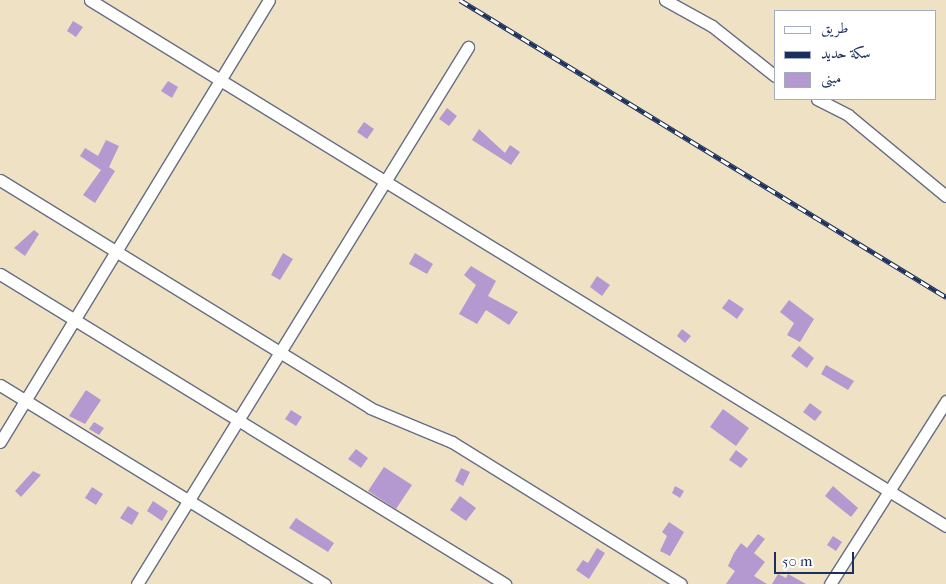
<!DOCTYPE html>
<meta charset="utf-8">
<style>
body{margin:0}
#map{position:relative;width:946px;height:584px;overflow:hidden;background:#efe2c4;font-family:"IM FELL French Canon",Amiri,serif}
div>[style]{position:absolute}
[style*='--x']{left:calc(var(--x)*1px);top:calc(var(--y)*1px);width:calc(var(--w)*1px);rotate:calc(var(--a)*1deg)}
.building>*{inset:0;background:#b399d0}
.roads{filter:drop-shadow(1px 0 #656e82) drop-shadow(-1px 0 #656e82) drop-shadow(0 1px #656e82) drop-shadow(0 -1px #656e82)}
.minor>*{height:11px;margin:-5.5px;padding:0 5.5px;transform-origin:5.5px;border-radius:5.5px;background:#fff}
.rail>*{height:5px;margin-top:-2.5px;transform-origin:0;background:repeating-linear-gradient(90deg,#fff 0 9px,#1b2f5e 0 18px);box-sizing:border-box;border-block:1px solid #1b2f5e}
span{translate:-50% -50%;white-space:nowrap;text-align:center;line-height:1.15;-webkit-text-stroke:5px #fff;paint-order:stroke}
.legend{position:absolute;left:774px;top:10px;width:162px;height:90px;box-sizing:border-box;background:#fff;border:1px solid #a4acbf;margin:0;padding:6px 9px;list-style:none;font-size:15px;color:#1b2f5e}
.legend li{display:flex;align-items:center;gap:10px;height:25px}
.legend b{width:25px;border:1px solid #a4acbf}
.scale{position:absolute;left:774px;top:552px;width:80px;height:22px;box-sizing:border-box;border:2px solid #1b2f5e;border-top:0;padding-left:6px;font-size:15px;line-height:18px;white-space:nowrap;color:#1b2f5e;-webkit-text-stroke:4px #fff;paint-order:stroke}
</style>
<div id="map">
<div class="building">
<i style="clip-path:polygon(73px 21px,83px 27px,76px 37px,67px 31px)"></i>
<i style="clip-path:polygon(168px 81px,178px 87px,172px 98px,161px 91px)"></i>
<i style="clip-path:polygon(447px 108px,457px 116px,449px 126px,439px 119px)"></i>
<i style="clip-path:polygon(364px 122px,374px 129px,367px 139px,357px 132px)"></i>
<i style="clip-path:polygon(479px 129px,505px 153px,510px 145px,520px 152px,511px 165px,472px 140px)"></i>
<i style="clip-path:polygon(106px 140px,119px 146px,109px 167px,115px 171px,95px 203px,83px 195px,101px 170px,80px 156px,85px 148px,98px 156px)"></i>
<i style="clip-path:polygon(34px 230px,39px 234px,25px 256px,14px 248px)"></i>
<i style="clip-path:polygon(283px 253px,293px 259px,280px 280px,271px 275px)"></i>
<i style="clip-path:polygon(415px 253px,433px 264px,427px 274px,409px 264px)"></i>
<i style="clip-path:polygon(471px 266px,496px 281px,488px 296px,518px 312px,509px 325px,486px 310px,477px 324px,459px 314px,476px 285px,464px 275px)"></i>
<i style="clip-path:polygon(597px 276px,610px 285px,602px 296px,590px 287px)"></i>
<i style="clip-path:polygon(729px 299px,744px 309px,737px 319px,722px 308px)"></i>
<i style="clip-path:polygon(789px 300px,814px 319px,800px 342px,787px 335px,794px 323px,780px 312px)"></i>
<i style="clip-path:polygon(682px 329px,691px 336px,685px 343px,677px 336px)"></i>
<i style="clip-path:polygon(799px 346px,814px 358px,807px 368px,791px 356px)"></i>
<i style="clip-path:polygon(826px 365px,854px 381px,848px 390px,821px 374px)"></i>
<i style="clip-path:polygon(86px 390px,101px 400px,85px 424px,69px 416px)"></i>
<i style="clip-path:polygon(810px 403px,822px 412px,815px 421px,803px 412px)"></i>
<i style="clip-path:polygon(723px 409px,749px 428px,736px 446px,710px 427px)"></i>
<i style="clip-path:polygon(291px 410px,302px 417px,296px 426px,285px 419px)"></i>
<i style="clip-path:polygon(94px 422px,104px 428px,99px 435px,89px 429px)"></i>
<i style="clip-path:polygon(356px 449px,368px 458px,361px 468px,348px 459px)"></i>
<i style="clip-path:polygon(736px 450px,748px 459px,741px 468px,729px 460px)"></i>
<i style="clip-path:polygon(384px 467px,412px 485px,396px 509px,368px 491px)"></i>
<i style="clip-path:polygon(461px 468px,470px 472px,463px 486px,455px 481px)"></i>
<i style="clip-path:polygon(33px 471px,41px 475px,21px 497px,15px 491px)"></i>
<i style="clip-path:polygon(675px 486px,684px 491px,680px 498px,672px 493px)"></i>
<i style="clip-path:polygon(833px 486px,858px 508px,851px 517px,825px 496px)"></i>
<i style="clip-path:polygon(92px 487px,103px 494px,96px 505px,85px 498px)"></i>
<i style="clip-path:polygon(460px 496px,476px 508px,466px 521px,450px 510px)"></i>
<i style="clip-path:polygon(153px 501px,168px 511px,162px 521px,147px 511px)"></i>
<i style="clip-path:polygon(128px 506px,139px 513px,132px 525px,120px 518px)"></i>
<i style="clip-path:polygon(296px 518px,334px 543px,328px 552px,289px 528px)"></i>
<i style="clip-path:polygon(669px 522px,684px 532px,670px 556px,660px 551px,667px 536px,662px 532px)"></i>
<i style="clip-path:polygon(758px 534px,765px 539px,754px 553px,765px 562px,754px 576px,767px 584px,726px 584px,735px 571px,728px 566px,734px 553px,741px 543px,747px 548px)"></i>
<i style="clip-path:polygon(833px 536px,842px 542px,836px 551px,827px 545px)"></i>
<i style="clip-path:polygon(597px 548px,605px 553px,589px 579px,576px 570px,583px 560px,588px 563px)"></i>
<i style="clip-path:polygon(778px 574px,786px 578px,788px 574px,806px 584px,772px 584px)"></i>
</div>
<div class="roads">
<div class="minor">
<i style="--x:90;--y:0;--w:1005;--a:31.57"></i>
<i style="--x:665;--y:0;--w:54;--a:29"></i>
<i style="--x:712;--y:26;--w:80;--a:38.4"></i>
<i style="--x:817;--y:99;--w:35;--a:27"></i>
<i style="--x:848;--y:115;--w:127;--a:39.6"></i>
<i style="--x:0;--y:180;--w:435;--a:31.6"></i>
<i style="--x:370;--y:408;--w:89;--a:22.5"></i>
<i style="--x:452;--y:442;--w:269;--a:31.8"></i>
<i style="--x:0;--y:274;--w:593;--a:31.54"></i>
<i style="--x:0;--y:385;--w:381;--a:31.5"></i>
<i style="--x:0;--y:442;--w:517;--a:-58.68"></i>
<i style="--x:137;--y:584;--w:631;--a:-58.35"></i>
<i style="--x:830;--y:584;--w:217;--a:-57.6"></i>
</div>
</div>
<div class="rail">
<i style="--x:460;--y:0;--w:570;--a:31.43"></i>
</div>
<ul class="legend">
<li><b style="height:6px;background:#fff"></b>طريق</li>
<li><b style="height:6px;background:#1b2f5e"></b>سكة حديد</li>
<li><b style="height:14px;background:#b399d0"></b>مبنى</li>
</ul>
<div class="scale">50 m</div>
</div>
